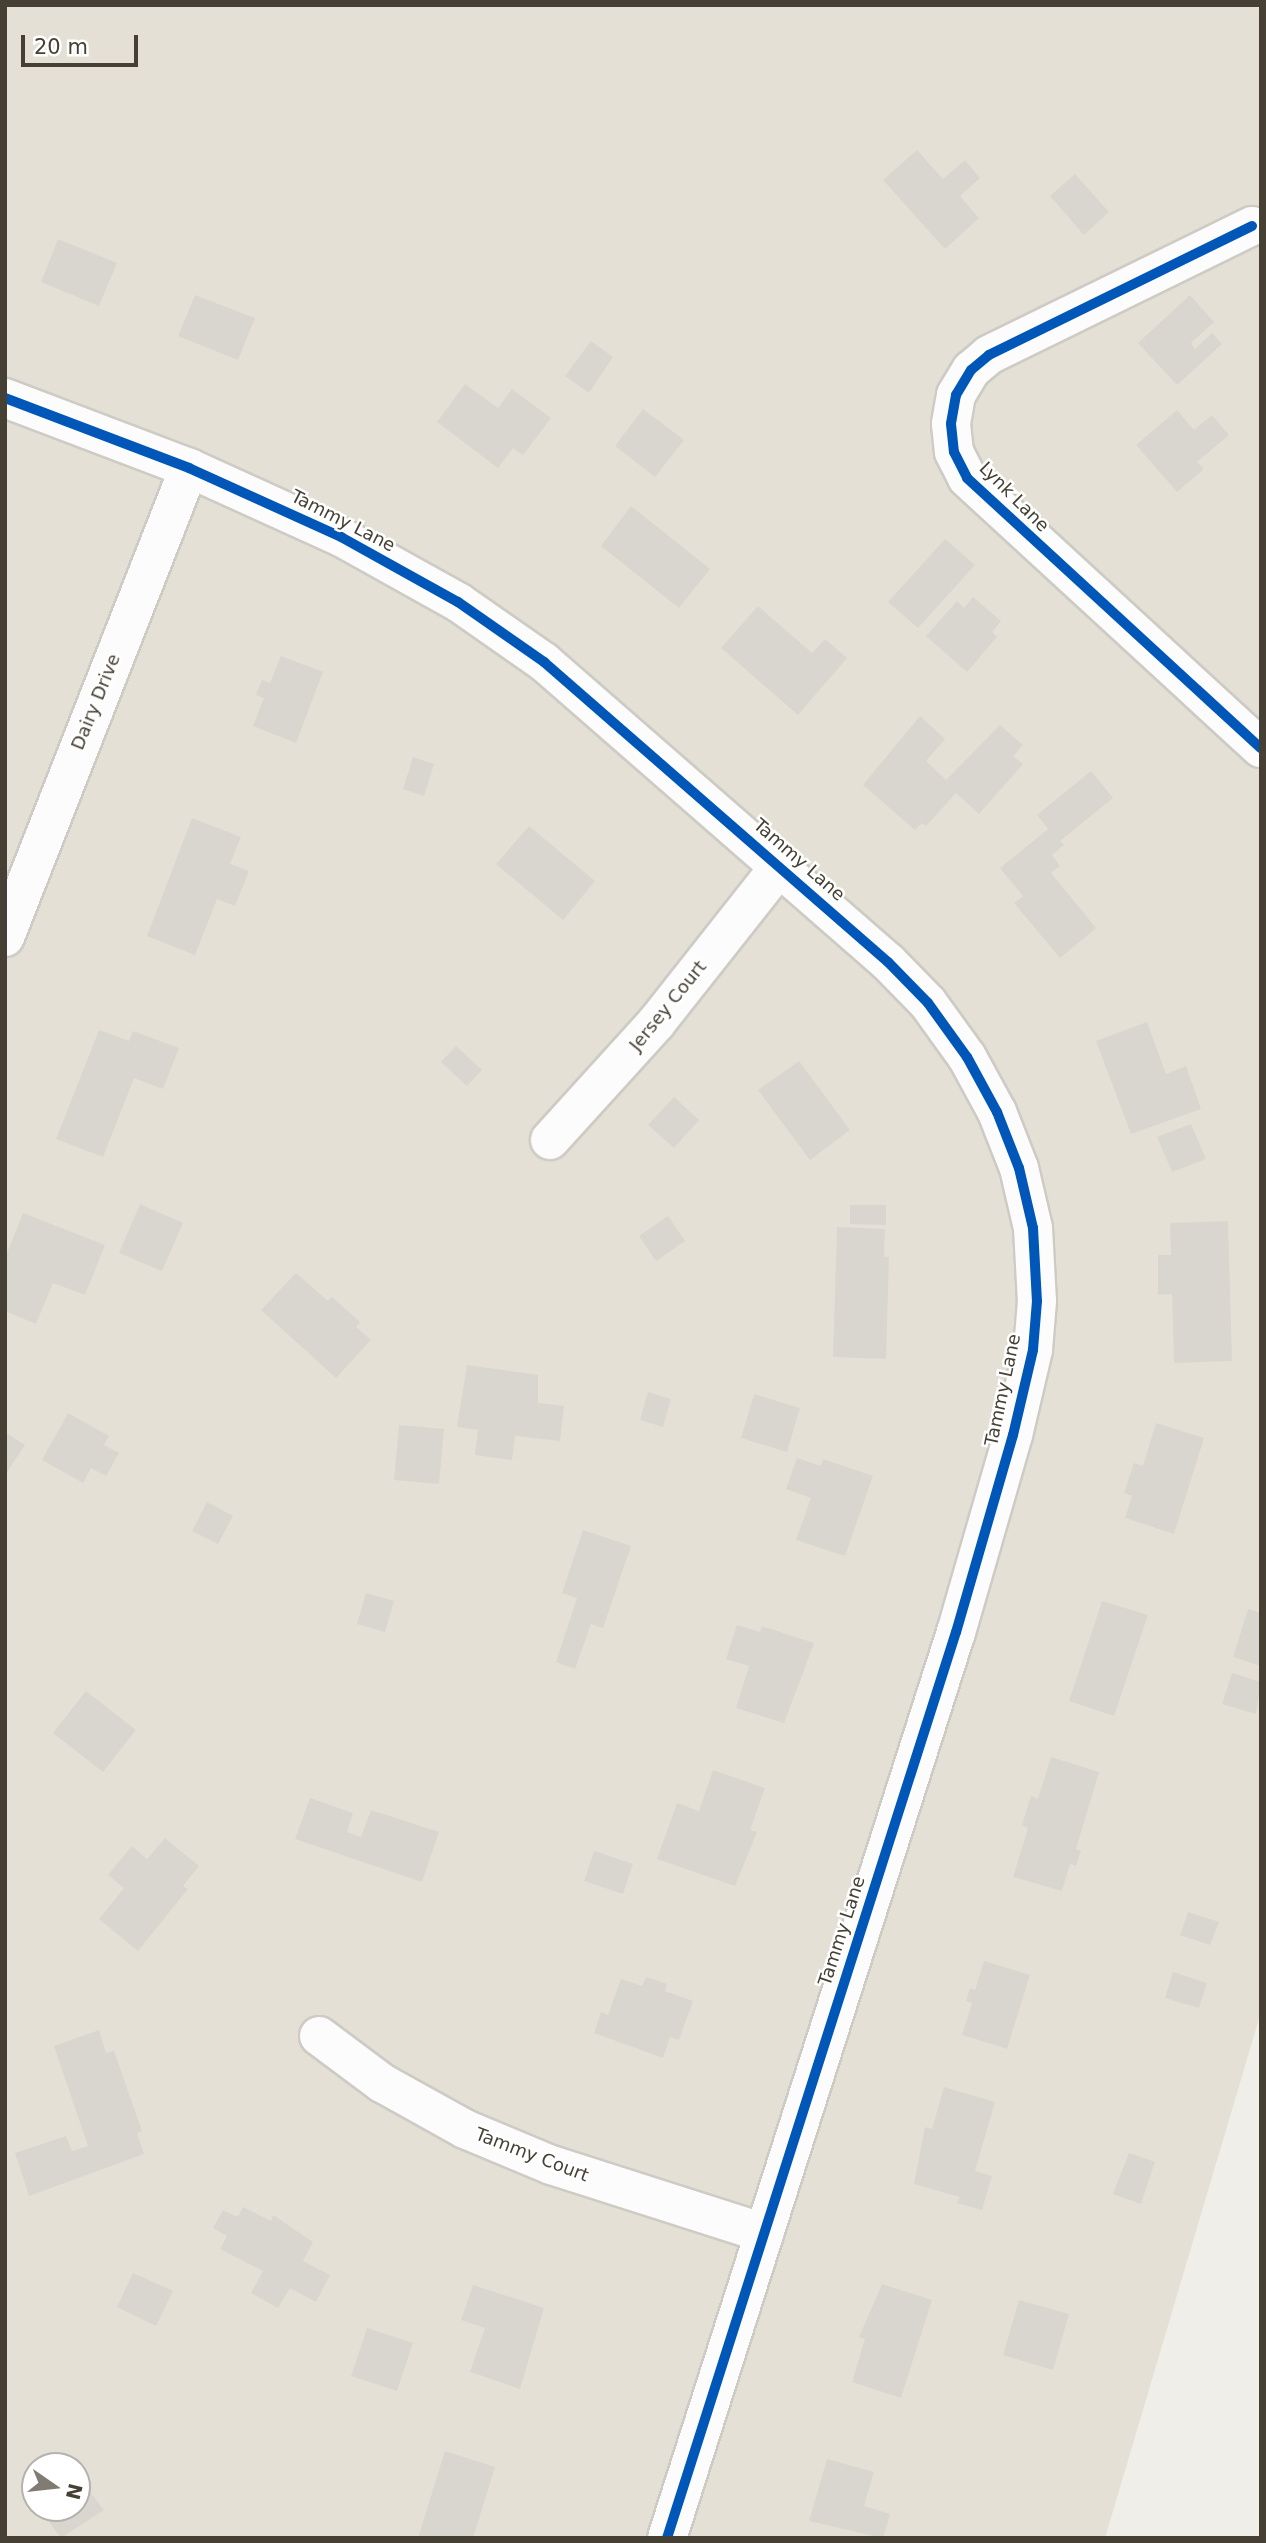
<!DOCTYPE html>
<style>
body{margin:0}
#map{position:relative;width:1266px;height:2543px;overflow:hidden;background:#f0eee8;font-family:"DejaVu Sans",sans-serif}
div>[style]{position:absolute}
[style*='--x']{left:calc(var(--x)*1px);top:calc(var(--y)*1px);width:calc(var(--w)*1px);rotate:calc(var(--a)*1deg)}
.residential>*{inset:0;background:#e4e0d5}
.building>*{inset:0;background:#d9d6d0}
.roads{filter:drop-shadow(2px 0 #cecbc5) drop-shadow(-2px 0 #cecbc5) drop-shadow(0 2px #cecbc5) drop-shadow(0 -2px #cecbc5)}
.minor>*{height:38px;margin:-19px;padding:0 19px;transform-origin:19px;border-radius:19px;background:#fdfcfc}
.cycleway>*{height:10px;margin:-5px;padding:0 5px;transform-origin:5px;border-radius:5px;background:#0057b8}
span{translate:-50% -50%;white-space:nowrap;text-align:center;line-height:1.15;-webkit-text-stroke:5px #fff;paint-order:stroke}
.street-label{font-size:18px;color:#453f34}
.frame{position:absolute;inset:0;border:7px solid #453f34;pointer-events:none}
.north{position:absolute;left:21px;top:2452px;width:70px;height:70px;box-sizing:border-box;background:#fff;border:2px solid #b5b2ae;border-radius:50%;rotate:104deg;font-size:19px;font-weight:700;line-height:28px;text-align:center;color:#453f34}
.north::after{content:'';display:block;margin:auto;width:24px;height:32px;background:#817c73;clip-path:polygon(50% 0,100% 100%,50% 72%,0 100%)}
.scale{position:absolute;left:21px;top:35px;width:117px;height:32px;box-sizing:border-box;border:4px solid #453f34;border-top:0;padding-left:9px;font-size:21px;line-height:24px;white-space:nowrap;color:#453f34;-webkit-text-stroke:5px #fff;paint-order:stroke}
</style>
<div id="map">
<div class="residential">
<i style="clip-path:polygon(evenodd,5px 5px,1261px 5px,1261px 2012px,1105px 2538px,5px 2538px,5px 5px,35px 2466px,77px 2466px,77px 2508px,35px 2508px,35px 2466px)"></i>
</div>
<div class="building">
<i style="clip-path:polygon(917px 150px,943px 179px,965px 160px,980px 178px,960px 196px,979px 218px,945px 249px,883px 180px)"></i>
<i style="clip-path:polygon(1075px 174px,1109px 212px,1084px 235px,1050px 196px)"></i>
<i style="clip-path:polygon(58px 239px,117px 263px,99px 306px,41px 282px)"></i>
<i style="clip-path:polygon(195px 295px,255px 318px,238px 360px,178px 336px)"></i>
<i style="clip-path:polygon(1190px 295px,1214px 322px,1191px 343px,1195px 349px,1212px 333px,1222px 344px,1177px 385px,1138px 343px)"></i>
<i style="clip-path:polygon(591px 341px,613px 357px,589px 393px,565px 376px)"></i>
<i style="clip-path:polygon(465px 384px,498px 408px,512px 389px,551px 418px,523px 455px,513px 448px,498px 468px,437px 422px)"></i>
<i style="clip-path:polygon(643px 409px,684px 440px,655px 477px,615px 446px)"></i>
<i style="clip-path:polygon(1177px 410px,1194px 430px,1212px 415px,1229px 435px,1197px 462px,1204px 469px,1177px 492px,1136px 445px)"></i>
<i style="clip-path:polygon(631px 506px,710px 569px,679px 608px,601px 546px)"></i>
<i style="clip-path:polygon(945px 539px,975px 565px,918px 628px,888px 602px)"></i>
<i style="clip-path:polygon(973px 597px,1001px 621px,992px 632px,997px 637px,967px 672px,926px 636px,957px 601px,964px 608px)"></i>
<i style="clip-path:polygon(758px 606px,812px 653px,825px 639px,847px 658px,798px 715px,721px 648px)"></i>
<i style="clip-path:polygon(281px 656px,323px 672px,296px 743px,253px 726px,264px 698px,256px 695px,262px 680px,270px 683px)"></i>
<i style="clip-path:polygon(920px 716px,945px 739px,926px 761px,946px 780px,1000px 725px,1023px 745px,1013px 756px,1023px 764px,979px 814px,956px 793px,926px 826px,922px 823px,915px 830px,863px 785px)"></i>
<i style="clip-path:polygon(413px 757px,434px 764px,424px 796px,403px 789px)"></i>
<i style="clip-path:polygon(1091px 771px,1113px 798px,1060px 841px,1064px 845px,1052px 855px,1060px 866px,1051px 873px,1096px 928px,1060px 958px,1014px 903px,1023px 896px,1000px 868px,1048px 829px,1037px 815px)"></i>
<i style="clip-path:polygon(192px 818px,241px 837px,230px 864px,249px 871px,235px 906px,217px 899px,195px 955px,147px 936px)"></i>
<i style="clip-path:polygon(529px 826px,595px 881px,563px 920px,496px 864px)"></i>
<i style="clip-path:polygon(1147px 1022px,1166px 1074px,1186px 1066px,1201px 1109px,1131px 1134px,1096px 1041px)"></i>
<i style="clip-path:polygon(99px 1030px,129px 1041px,133px 1031px,179px 1048px,163px 1089px,134px 1078px,103px 1157px,56px 1139px)"></i>
<i style="clip-path:polygon(456px 1046px,482px 1070px,467px 1086px,441px 1062px)"></i>
<i style="clip-path:polygon(799px 1061px,850px 1130px,810px 1160px,758px 1090px)"></i>
<i style="clip-path:polygon(674px 1097px,699px 1120px,674px 1148px,648px 1125px)"></i>
<i style="clip-path:polygon(1191px 1124px,1206px 1159px,1172px 1172px,1157px 1137px)"></i>
<i style="clip-path:polygon(140px 1204px,183px 1223px,162px 1271px,119px 1253px)"></i>
<i style="clip-path:polygon(850px 1205px,886px 1205px,886px 1225px,850px 1224px)"></i>
<i style="clip-path:polygon(23px 1213px,105px 1245px,85px 1295px,53px 1283px,36px 1324px,5px 1311px,5px 1258px)"></i>
<i style="clip-path:polygon(668px 1216px,685px 1241px,656px 1261px,639px 1236px)"></i>
<i style="clip-path:polygon(1228px 1221px,1232px 1361px,1174px 1363px,1172px 1294px,1158px 1295px,1158px 1255px,1171px 1255px,1170px 1223px)"></i>
<i style="clip-path:polygon(837px 1227px,885px 1229px,884px 1257px,889px 1257px,886px 1359px,833px 1357px)"></i>
<i style="clip-path:polygon(296px 1273px,328px 1301px,332px 1297px,360px 1322px,356px 1327px,371px 1340px,336px 1378px,261px 1310px)"></i>
<i style="clip-path:polygon(467px 1365px,538px 1375px,538px 1403px,564px 1406px,560px 1441px,515px 1436px,512px 1460px,475px 1455px,478px 1430px,457px 1427px)"></i>
<i style="clip-path:polygon(648px 1392px,671px 1399px,663px 1427px,640px 1420px)"></i>
<i style="clip-path:polygon(754px 1394px,800px 1408px,787px 1452px,741px 1438px)"></i>
<i style="clip-path:polygon(68px 1413px,109px 1436px,104px 1445px,119px 1453px,106px 1476px,91px 1468px,83px 1483px,42px 1460px)"></i>
<i style="clip-path:polygon(1156px 1423px,1204px 1438px,1174px 1534px,1125px 1518px,1132px 1496px,1124px 1493px,1134px 1463px,1143px 1466px)"></i>
<i style="clip-path:polygon(399px 1425px,444px 1429px,439px 1484px,394px 1480px)"></i>
<i style="clip-path:polygon(5px 1432px,25px 1445px,7px 1472px,5px 1470px)"></i>
<i style="clip-path:polygon(797px 1458px,821px 1466px,823px 1459px,873px 1476px,845px 1556px,796px 1540px,811px 1498px,786px 1489px)"></i>
<i style="clip-path:polygon(207px 1502px,233px 1516px,218px 1544px,192px 1531px)"></i>
<i style="clip-path:polygon(583px 1530px,631px 1546px,603px 1628px,591px 1624px,575px 1669px,556px 1662px,577px 1598px,562px 1593px)"></i>
<i style="clip-path:polygon(366px 1593px,394px 1601px,385px 1632px,357px 1624px)"></i>
<i style="clip-path:polygon(1102px 1601px,1148px 1615px,1114px 1716px,1069px 1701px)"></i>
<i style="clip-path:polygon(1248px 1609px,1261px 1613px,1261px 1666px,1233px 1657px)"></i>
<i style="clip-path:polygon(737px 1625px,760px 1632px,762px 1626px,814px 1643px,784px 1723px,736px 1708px,749px 1666px,726px 1659px)"></i>
<i style="clip-path:polygon(1232px 1673px,1261px 1682px,1256px 1714px,1222px 1704px)"></i>
<i style="clip-path:polygon(86px 1691px,136px 1730px,103px 1772px,53px 1733px)"></i>
<i style="clip-path:polygon(1051px 1757px,1099px 1772px,1076px 1849px,1081px 1851px,1076px 1866px,1070px 1864px,1062px 1891px,1013px 1877px,1028px 1828px,1022px 1825px,1031px 1796px,1038px 1799px)"></i>
<i style="clip-path:polygon(713px 1770px,765px 1788px,750px 1830px,757px 1832px,735px 1886px,657px 1859px,677px 1803px,699px 1811px)"></i>
<i style="clip-path:polygon(310px 1798px,353px 1813px,347px 1832px,361px 1837px,371px 1810px,439px 1832px,422px 1882px,295px 1839px)"></i>
<i style="clip-path:polygon(165px 1838px,199px 1866px,183px 1886px,188px 1889px,138px 1951px,99px 1919px,124px 1888px,108px 1875px,132px 1846px,147px 1859px)"></i>
<i style="clip-path:polygon(594px 1851px,633px 1864px,623px 1894px,584px 1881px)"></i>
<i style="clip-path:polygon(1188px 1912px,1219px 1922px,1210px 1945px,1180px 1935px)"></i>
<i style="clip-path:polygon(984px 1961px,1030px 1975px,1007px 2049px,962px 2035px,972px 2003px,966px 2001px,970px 1988px,975px 1990px)"></i>
<i style="clip-path:polygon(1173px 1972px,1207px 1983px,1199px 2008px,1165px 1998px)"></i>
<i style="clip-path:polygon(646px 1977px,667px 1984px,665px 1991px,693px 2001px,679px 2040px,670px 2037px,663px 2058px,594px 2033px,601px 2012px,608px 2015px,621px 1979px,642px 1986px)"></i>
<i style="clip-path:polygon(99px 2030px,106px 2053px,114px 2051px,142px 2131px,137px 2133px,144px 2154px,29px 2196px,15px 2153px,66px 2136px,72px 2151px,88px 2146px,54px 2046px)"></i>
<i style="clip-path:polygon(944px 2087px,995px 2102px,975px 2171px,992px 2176px,982px 2210px,957px 2203px,960px 2197px,914px 2184px,925px 2127px,932px 2129px)"></i>
<i style="clip-path:polygon(1129px 2153px,1155px 2162px,1141px 2204px,1113px 2194px)"></i>
<i style="clip-path:polygon(243px 2207px,271px 2221px,273px 2215px,313px 2242px,303px 2261px,330px 2275px,316px 2302px,290px 2288px,278px 2308px,251px 2293px,263px 2271px,220px 2249px,227px 2236px,213px 2228px,223px 2210px,238px 2217px)"></i>
<i style="clip-path:polygon(133px 2273px,173px 2291px,156px 2326px,117px 2307px)"></i>
<i style="clip-path:polygon(882px 2284px,932px 2300px,901px 2398px,852px 2382px,865px 2339px,859px 2337px)"></i>
<i style="clip-path:polygon(473px 2285px,544px 2308px,520px 2389px,470px 2372px,485px 2328px,461px 2320px)"></i>
<i style="clip-path:polygon(1019px 2300px,1069px 2314px,1053px 2370px,1003px 2355px)"></i>
<i style="clip-path:polygon(367px 2328px,413px 2343px,397px 2391px,351px 2376px)"></i>
<i style="clip-path:polygon(445px 2451px,495px 2467px,473px 2538px,418px 2538px)"></i>
<i style="clip-path:polygon(827px 2459px,874px 2472px,864px 2506px,890px 2514px,883px 2538px,809px 2521px)"></i>
<i style="clip-path:polygon(79px 2478px,104px 2510px,61px 2538px,39px 2508px,77px 2508px)"></i>
</div>
<div class="roads">
<div class="minor">
<i style="--x:1252;--y:226;--w:293;--a:153.9"></i>
<i style="--x:989;--y:355;--w:23;--a:140"></i>
<i style="--x:971;--y:370;--w:29;--a:121"></i>
<i style="--x:956;--y:395;--w:29;--a:100"></i>
<i style="--x:951;--y:424;--w:28;--a:84"></i>
<i style="--x:954;--y:452;--w:29;--a:63"></i>
<i style="--x:967;--y:478;--w:399;--a:42.6"></i>
<i style="--x:5;--y:398;--w:197;--a:20.8"></i>
<i style="--x:189;--y:468;--w:167;--a:24.4"></i>
<i style="--x:341;--y:537;--w:134;--a:29.1"></i>
<i style="--x:458;--y:602;--w:105;--a:34.9"></i>
<i style="--x:544;--y:662;--w:456;--a:41.1"></i>
<i style="--x:888;--y:962;--w:57;--a:45.7"></i>
<i style="--x:928;--y:1003;--w:67;--a:54.2"></i>
<i style="--x:967;--y:1057;--w:63;--a:61.4"></i>
<i style="--x:997;--y:1112;--w:60;--a:68.6"></i>
<i style="--x:1019;--y:1168;--w:62;--a:76.9"></i>
<i style="--x:1033;--y:1228;--w:73;--a:86.9"></i>
<i style="--x:1037;--y:1301;--w:49;--a:94.7"></i>
<i style="--x:1033;--y:1350;--w:87;--a:103.2"></i>
<i style="--x:1013;--y:1435;--w:205;--a:106.1"></i>
<i style="--x:956;--y:1632;--w:951;--a:107.69"></i>
<i style="--x:5;--y:937;--w:504;--a:-68.58"></i>
<i style="--x:550;--y:1140;--w:158;--a:-47.8"></i>
<i style="--x:656;--y:1023;--w:200;--a:-51.7"></i>
<i style="--x:319;--y:2036;--w:79;--a:36.7"></i>
<i style="--x:382;--y:2083;--w:95;--a:29"></i>
<i style="--x:465;--y:2129;--w:93;--a:22.7"></i>
<i style="--x:551;--y:2165;--w:224;--a:17.7"></i>
</div>
</div>
<div class="cycleway">
<i style="--x:1252;--y:226;--w:293;--a:153.9"></i>
<i style="--x:989;--y:355;--w:23;--a:140"></i>
<i style="--x:971;--y:370;--w:29;--a:121"></i>
<i style="--x:956;--y:395;--w:29;--a:100"></i>
<i style="--x:951;--y:424;--w:28;--a:84"></i>
<i style="--x:954;--y:452;--w:29;--a:63"></i>
<i style="--x:967;--y:478;--w:399;--a:42.6"></i>
<i style="--x:5;--y:398;--w:197;--a:20.8"></i>
<i style="--x:189;--y:468;--w:167;--a:24.4"></i>
<i style="--x:341;--y:537;--w:134;--a:29.1"></i>
<i style="--x:458;--y:602;--w:105;--a:34.9"></i>
<i style="--x:544;--y:662;--w:456;--a:41.1"></i>
<i style="--x:888;--y:962;--w:57;--a:45.7"></i>
<i style="--x:928;--y:1003;--w:67;--a:54.2"></i>
<i style="--x:967;--y:1057;--w:63;--a:61.4"></i>
<i style="--x:997;--y:1112;--w:60;--a:68.6"></i>
<i style="--x:1019;--y:1168;--w:62;--a:76.9"></i>
<i style="--x:1033;--y:1228;--w:73;--a:86.9"></i>
<i style="--x:1037;--y:1301;--w:49;--a:94.7"></i>
<i style="--x:1033;--y:1350;--w:87;--a:103.2"></i>
<i style="--x:1013;--y:1435;--w:205;--a:106.1"></i>
<i style="--x:956;--y:1632;--w:951;--a:107.69"></i>
</div>
<div class="street-label">
<span style="left:1014px;top:497px;rotate:45deg">Lynk Lane</span>
<span style="left:343px;top:521px;rotate:27deg">Tammy Lane</span>
<span style="left:96px;top:702px;rotate:-68deg">Dairy Drive</span>
<span style="left:799px;top:860px;rotate:41deg">Tammy Lane</span>
<span style="left:668px;top:1006px;rotate:-51deg">Jersey Court</span>
<span style="left:1003px;top:1390px;rotate:-78deg">Tammy Lane</span>
<span style="left:842px;top:1931px;rotate:-72deg">Tammy Lane</span>
<span style="left:532px;top:2155px;rotate:21deg">Tammy Court</span>
</div>
<div class="frame"></div>
<div class="north">N</div>
<div class="scale">20 m</div>
</div>
